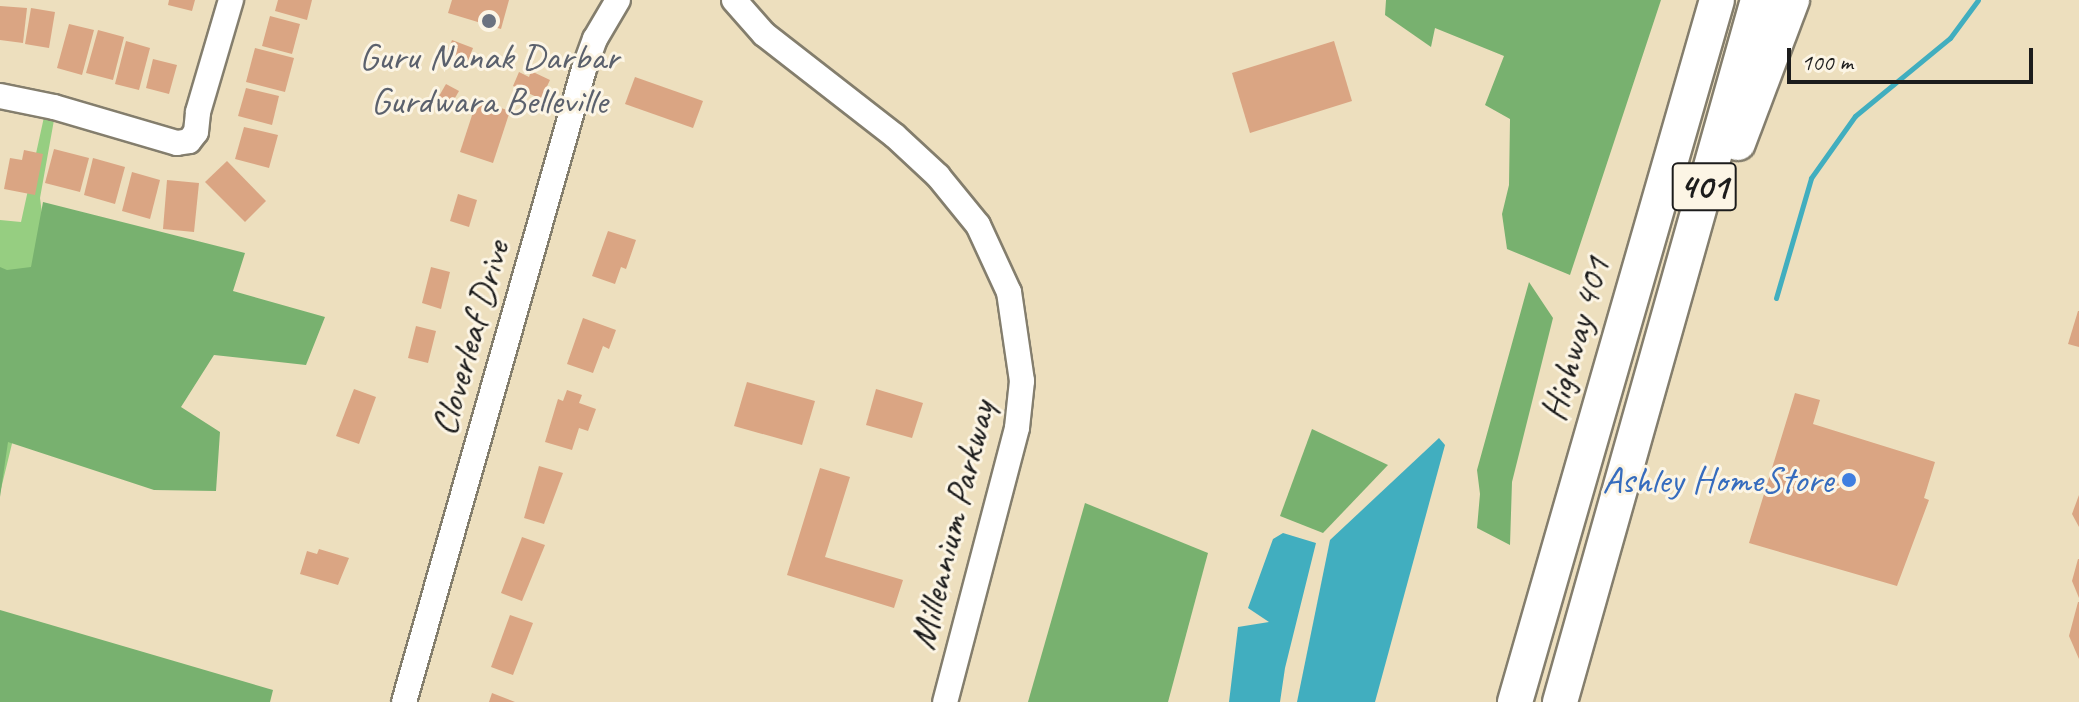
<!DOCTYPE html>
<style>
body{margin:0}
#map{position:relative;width:2079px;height:702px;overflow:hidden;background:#eddfbe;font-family:Caveat,sans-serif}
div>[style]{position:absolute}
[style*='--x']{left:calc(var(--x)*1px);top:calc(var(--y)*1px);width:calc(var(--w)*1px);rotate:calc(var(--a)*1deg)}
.green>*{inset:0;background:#96ce81}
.forest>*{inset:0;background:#78b16f}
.water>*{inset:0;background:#41aebf}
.stream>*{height:5px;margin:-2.5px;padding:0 2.5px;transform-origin:2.5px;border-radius:2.5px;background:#41aebf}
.building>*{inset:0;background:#daa583}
.roads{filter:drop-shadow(2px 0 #847e6d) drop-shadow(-2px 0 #847e6d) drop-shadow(0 2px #847e6d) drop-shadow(0 -2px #847e6d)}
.minor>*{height:24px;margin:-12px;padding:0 12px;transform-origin:12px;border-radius:12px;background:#fff}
.highway>*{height:34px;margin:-17px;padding:0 17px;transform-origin:17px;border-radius:17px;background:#fff}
.dots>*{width:22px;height:22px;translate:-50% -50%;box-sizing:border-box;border:4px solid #fcf5e5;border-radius:50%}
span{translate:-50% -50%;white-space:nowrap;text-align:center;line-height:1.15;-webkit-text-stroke:6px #fcf5e5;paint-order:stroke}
.shield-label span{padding:2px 6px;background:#fcf5e5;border:2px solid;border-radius:6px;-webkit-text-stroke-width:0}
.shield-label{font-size:36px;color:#1c1c1c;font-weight:700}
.worship-label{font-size:38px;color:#5b616d}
.street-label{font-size:38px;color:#1c1c1c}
.shop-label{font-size:38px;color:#366cbe}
.right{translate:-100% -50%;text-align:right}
.scale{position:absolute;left:1787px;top:48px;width:246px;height:36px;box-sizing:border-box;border:4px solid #1c1c1c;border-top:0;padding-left:10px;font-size:24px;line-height:28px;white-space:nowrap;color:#1c1c1c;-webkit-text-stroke:6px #fcf5e5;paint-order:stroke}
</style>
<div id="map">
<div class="green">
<i style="clip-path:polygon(44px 117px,54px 120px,40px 198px,51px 283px,0 493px,0 220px,21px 222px)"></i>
</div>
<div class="forest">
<i style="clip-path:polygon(1386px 0,1661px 0,1570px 275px,1507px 249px,1502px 214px,1509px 185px,1510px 119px,1485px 105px,1504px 56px,1435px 28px,1431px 47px,1385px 15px)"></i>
<i style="clip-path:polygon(43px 202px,245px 253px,233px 291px,325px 317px,306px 365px,214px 355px,181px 407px,220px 432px,216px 491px,154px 490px,8px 442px,0 497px,0 267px,7px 270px,31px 267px)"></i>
<i style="clip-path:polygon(1529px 282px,1553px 318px,1512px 482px,1510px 545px,1477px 528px,1480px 494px,1477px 470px)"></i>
<i style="clip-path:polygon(1312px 429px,1388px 465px,1323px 533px,1280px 516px)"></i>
<i style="clip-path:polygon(1085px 503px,1208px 553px,1168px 702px,1028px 702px)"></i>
<i style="clip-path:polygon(0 610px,273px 690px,270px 702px,0 702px)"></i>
</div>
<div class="water">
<i style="clip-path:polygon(1439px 438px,1445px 445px,1375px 702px,1297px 702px,1330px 540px)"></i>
<i style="clip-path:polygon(1283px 533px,1316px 543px,1285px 668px,1280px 702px,1229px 702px,1238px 627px,1269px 622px,1248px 608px,1273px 539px)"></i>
</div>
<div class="stream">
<i style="--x:1776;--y:298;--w:125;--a:-73.7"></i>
<i style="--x:1811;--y:178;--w:76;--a:-54.6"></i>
<i style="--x:1855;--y:116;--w:123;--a:-39.4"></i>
<i style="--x:1950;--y:38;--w:47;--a:-53.6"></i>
</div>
<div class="building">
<i style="clip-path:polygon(169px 0,195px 0,192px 11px,168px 5px)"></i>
<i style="clip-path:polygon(278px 0,312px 0,307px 20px,275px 11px)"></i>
<i style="clip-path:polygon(452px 0,509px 0,501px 29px,448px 13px)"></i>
<i style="clip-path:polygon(0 6px,27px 8px,23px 43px,0 40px)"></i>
<i style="clip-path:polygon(31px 8px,55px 12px,49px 48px,25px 44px)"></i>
<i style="clip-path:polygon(270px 16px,300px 24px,292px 54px,262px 46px)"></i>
<i style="clip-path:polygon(69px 24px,94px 30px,82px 75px,57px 68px)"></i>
<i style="clip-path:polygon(98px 30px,124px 37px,113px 80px,86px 73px)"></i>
<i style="clip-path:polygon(452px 40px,473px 48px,466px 66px,445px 58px)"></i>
<i style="clip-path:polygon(126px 41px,150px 48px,139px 90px,115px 84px)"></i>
<i style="clip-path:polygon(1334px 41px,1352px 101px,1250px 133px,1232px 73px)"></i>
<i style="clip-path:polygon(255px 48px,294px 58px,285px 92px,246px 82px)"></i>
<i style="clip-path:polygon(153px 59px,177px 65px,169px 94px,146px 88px)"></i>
<i style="clip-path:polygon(531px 71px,550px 80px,541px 99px,513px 86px,519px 72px,529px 77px)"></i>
<i style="clip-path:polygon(635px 77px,703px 101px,693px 128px,625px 104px)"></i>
<i style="clip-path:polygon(446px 84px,459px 91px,448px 110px,435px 103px)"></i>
<i style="clip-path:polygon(246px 88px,279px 96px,272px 125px,238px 116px)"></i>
<i style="clip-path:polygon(477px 100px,510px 111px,493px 163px,460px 152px)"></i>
<i style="clip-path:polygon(244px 127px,278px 135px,269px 168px,235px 159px)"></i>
<i style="clip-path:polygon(54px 149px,89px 158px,80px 192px,45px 183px)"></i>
<i style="clip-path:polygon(24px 150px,43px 154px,35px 195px,4px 189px,10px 158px,22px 160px)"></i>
<i style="clip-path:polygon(93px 158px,125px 167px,115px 204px,84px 195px)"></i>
<i style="clip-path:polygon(227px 161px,266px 201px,245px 222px,205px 182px)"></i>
<i style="clip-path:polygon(132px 172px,160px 180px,150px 219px,122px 211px)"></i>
<i style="clip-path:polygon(167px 180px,199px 183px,194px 232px,163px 229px)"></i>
<i style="clip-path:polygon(458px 194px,477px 200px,469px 227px,450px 221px)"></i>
<i style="clip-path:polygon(608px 231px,636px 240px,626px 269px,621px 267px,615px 284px,592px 276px)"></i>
<i style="clip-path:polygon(431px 267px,450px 272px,441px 309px,422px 303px)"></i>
<i style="clip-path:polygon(2078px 311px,2079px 311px,2079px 347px,2068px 344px)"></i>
<i style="clip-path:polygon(583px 318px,616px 330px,609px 349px,603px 346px,593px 373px,567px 364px)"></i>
<i style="clip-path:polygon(416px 326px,436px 331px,428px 363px,408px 358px)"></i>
<i style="clip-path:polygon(747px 382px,815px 401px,802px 445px,734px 426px)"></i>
<i style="clip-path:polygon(354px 389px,376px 397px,359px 444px,336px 436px)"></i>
<i style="clip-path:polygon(876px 389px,923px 403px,912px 438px,866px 425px)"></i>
<i style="clip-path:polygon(567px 390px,582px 395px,579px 403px,596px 409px,588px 431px,579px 428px,572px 450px,545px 442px,558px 399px,563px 401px)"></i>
<i style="clip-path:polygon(1795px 393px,1820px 400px,1813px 424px,1935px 462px,1924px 498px,1929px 500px,1897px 586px,1749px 543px)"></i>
<i style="clip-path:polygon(539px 466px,563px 473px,544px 524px,524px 518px)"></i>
<i style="clip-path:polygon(820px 468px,850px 477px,825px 557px,903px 580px,894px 608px,787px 575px)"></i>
<i style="clip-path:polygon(2079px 495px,2079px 527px,2072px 514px)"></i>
<i style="clip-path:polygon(522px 537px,545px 545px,522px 601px,501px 593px)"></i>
<i style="clip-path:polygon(319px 549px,349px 558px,338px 585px,300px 574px,307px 551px,317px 554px)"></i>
<i style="clip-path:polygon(2078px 559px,2079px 559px,2079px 598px,2072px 581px)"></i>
<i style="clip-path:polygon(2078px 602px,2079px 602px,2079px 659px,2069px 636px)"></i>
<i style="clip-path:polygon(510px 615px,533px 623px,513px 675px,491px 667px)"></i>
<i style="clip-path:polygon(492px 693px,515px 702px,489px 702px)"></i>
</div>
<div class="roads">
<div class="minor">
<i style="--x:734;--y:0;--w:45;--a:48.6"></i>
<i style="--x:764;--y:34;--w:166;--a:37.9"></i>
<i style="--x:895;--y:136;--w:59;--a:42.9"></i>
<i style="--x:938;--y:176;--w:63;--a:50.8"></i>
<i style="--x:978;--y:225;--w:74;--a:65.2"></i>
<i style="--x:1009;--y:292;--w:90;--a:81.7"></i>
<i style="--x:1022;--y:381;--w:47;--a:96.1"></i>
<i style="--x:1017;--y:428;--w:283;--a:104.7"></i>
<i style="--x:0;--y:96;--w:55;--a:11.5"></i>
<i style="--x:54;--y:107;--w:128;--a:16.3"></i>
<i style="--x:177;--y:143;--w:12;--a:-9"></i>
<i style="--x:189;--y:141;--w:11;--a:-52"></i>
<i style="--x:196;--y:132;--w:20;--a:-84"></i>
<i style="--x:198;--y:112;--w:117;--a:-73.6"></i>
<i style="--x:404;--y:702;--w:658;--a:-74.13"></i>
<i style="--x:584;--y:69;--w:32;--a:-70"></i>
<i style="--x:595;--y:39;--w:45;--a:-59.5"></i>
</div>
<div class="highway">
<i style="--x:1738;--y:143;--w:153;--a:-69.3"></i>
<i style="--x:1515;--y:702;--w:730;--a:-73.95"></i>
<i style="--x:1560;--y:702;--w:729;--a:-74.25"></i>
</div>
</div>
<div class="dots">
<i style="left:489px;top:21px;background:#6b7280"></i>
<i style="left:1849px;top:480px;background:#3f7fe0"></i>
</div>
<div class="shield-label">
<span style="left:1704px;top:187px">401</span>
</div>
<div class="worship-label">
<span style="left:489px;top:79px">Guru Nanak Darbar<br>Gurdwara Belleville</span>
</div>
<div class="street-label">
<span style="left:470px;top:338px;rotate:-74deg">Cloverleaf Drive</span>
<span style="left:1575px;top:339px;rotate:-74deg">Highway 401</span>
<span style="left:952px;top:525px;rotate:-76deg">Millennium Parkway</span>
</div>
<div class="shop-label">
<span class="right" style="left:1833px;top:480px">Ashley HomeStore</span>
</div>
<div class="scale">100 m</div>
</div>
